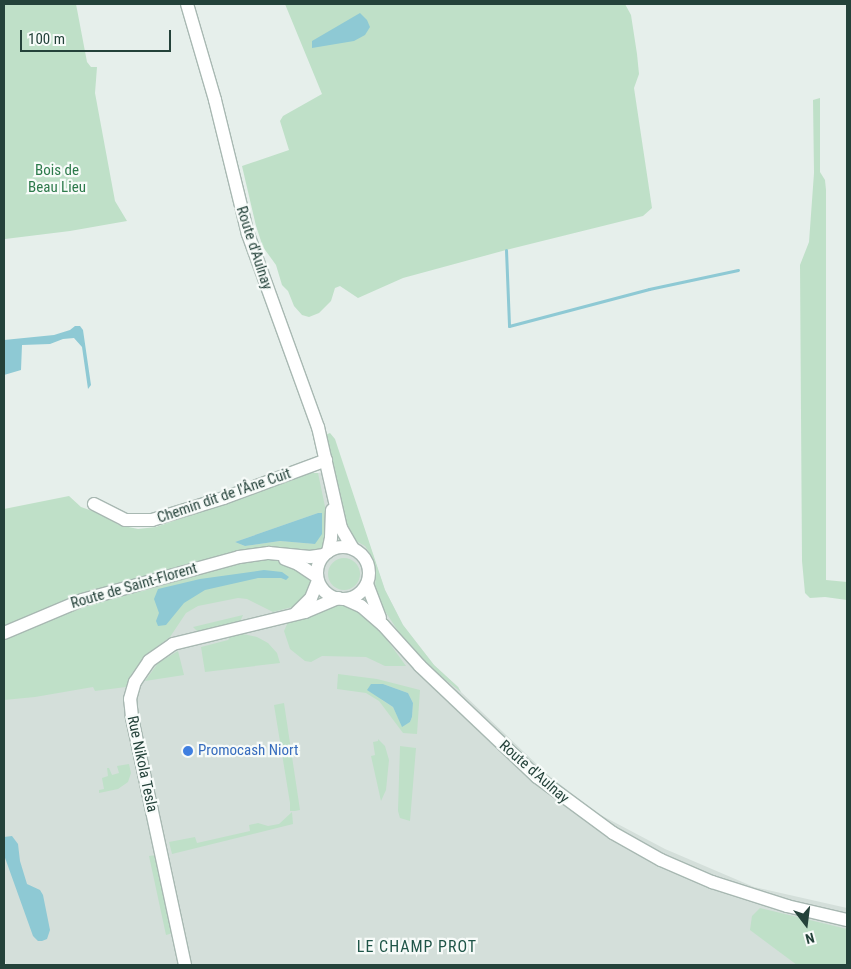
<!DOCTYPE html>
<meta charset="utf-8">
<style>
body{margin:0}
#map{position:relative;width:851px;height:969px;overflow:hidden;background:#e6efeb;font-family:"Roboto Condensed",sans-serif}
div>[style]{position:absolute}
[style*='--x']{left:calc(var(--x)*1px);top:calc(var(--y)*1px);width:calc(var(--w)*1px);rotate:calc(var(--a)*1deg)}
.built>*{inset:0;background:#d4dfda}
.green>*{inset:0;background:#bfe0c8}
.round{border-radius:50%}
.water>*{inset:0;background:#8ec9d4}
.stream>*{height:3px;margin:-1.5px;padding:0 1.5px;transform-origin:1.5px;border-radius:1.5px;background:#8ec9d4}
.roads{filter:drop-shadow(1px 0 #a8b8b2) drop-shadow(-1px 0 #a8b8b2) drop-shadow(0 1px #a8b8b2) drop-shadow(0 -1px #a8b8b2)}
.minor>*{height:12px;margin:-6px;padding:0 6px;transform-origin:6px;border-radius:6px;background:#fff}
.minor>.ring{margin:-6px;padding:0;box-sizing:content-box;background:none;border:12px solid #fff;border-radius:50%}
.dots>*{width:14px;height:14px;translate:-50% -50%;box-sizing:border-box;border:2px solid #f7fbf9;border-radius:50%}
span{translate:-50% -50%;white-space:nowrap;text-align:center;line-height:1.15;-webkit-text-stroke:4.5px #f7fbf9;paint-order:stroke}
.park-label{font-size:15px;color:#2d7a4b}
.street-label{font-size:15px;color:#24423a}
.shop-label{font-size:15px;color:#366cbe}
.left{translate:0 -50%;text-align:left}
.neighbourhood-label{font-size:16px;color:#1f5548;letter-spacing:1px}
.frame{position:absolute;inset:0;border:5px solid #24423a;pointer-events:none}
.north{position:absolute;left:781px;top:899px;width:50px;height:50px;-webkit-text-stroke:4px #f7fbf9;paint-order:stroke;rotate:165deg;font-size:14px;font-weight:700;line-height:20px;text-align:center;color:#24423a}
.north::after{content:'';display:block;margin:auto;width:18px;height:22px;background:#24423a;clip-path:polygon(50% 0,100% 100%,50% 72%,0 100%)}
.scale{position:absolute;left:20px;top:30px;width:151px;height:22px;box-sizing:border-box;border:2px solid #24423a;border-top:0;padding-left:6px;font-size:15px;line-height:18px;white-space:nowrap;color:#24423a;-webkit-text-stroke:4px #f7fbf9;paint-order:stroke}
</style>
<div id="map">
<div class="built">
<i style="clip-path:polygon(343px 467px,385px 590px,403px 625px,434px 665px,458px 687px,461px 692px,548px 775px,595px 812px,665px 849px,754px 887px,847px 908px,847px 965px,7px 965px,4px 959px,4px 606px,305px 473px,318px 473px)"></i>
</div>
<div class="green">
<i style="clip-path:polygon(4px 4px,76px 4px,87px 62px,91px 67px,97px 67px,95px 93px,115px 201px,127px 221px,70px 231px,5px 239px,4px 246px)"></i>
<i style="clip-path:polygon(285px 4px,625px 4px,631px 15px,637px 54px,639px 74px,634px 88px,652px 208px,643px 216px,506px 250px,403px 278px,358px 298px,340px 286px,335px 288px,331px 301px,319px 313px,309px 317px,302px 315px,294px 306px,288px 291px,282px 285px,276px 265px,263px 247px,256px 226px,242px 166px,289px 150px,280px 121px,283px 116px,322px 94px)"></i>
<i style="clip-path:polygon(820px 98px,820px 172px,825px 180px,826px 190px,826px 580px,847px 582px,847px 600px,825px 597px,810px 598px,805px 593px,802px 561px,800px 265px,809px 242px,814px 173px,813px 100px)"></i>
<i style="clip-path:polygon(330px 433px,335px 439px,385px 590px,403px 625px,434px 665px,458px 687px,461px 692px,438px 674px,406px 643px,379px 602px,375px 588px,376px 569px,371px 555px,365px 546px,356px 541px,348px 529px,325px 435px)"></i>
<i style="clip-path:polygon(evenodd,305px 473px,318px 473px,327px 516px,324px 546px,321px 549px,314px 552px,271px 547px,253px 550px,4px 628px,4px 509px,69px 496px,81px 507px,98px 513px,119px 525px,138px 529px,156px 527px,305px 473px,318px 513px,315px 544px,280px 541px,245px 546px,235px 542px,318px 513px)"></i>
<i class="round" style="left:328px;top:558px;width:32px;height:32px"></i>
<i style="clip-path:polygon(269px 559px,283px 562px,311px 579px,312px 584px,308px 595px,296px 606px,273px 612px,247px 599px,238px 598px,198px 606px,186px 613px,170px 637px,147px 654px,132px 673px,126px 687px,95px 691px,93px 687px,35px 697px,4px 700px,4px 638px,72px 608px,249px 560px)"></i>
<i style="clip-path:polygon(338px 604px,356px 608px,377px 626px,406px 666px,385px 666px,366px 657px,322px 656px,311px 662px,305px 661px,290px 649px,284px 631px,288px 622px)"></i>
<i style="clip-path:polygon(243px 615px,240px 622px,198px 632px,193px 627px)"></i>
<i style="clip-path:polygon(243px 634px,257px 637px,268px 643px,277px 653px,280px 663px,205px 672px,201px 647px,228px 640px,231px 636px)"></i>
<i style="clip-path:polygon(178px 651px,184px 675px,145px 681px,158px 663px)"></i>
<i style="clip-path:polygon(evenodd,338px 674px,377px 679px,420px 690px,417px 734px,403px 733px,379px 701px,366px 693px,337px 689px,338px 674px,371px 684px,383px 684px,408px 693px,413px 703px,412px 717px,410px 722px,402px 726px,393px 707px,382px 700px,371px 684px)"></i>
<i style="clip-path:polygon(284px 703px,300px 810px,295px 811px,290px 811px,290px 803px,274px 705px)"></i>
<i style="clip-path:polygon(378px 739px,385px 746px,389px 760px,386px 790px,381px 801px,371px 756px,375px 755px,373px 742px,378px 741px)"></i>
<i style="clip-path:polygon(400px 746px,416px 748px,410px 821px,400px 818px,398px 811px)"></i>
<i style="clip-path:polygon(129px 764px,131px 773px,128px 782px,118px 789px,99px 793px,99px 790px,104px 789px,102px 778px,108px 776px,107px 768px,109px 768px,112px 775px,119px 773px,117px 766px)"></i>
<i style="clip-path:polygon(292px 812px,293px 824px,172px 854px,169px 842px,195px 837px,197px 843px,250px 831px,249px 825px,258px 823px,268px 826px,279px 824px)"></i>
<i style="clip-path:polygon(156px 855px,173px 933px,166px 935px,149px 856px)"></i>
<i style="clip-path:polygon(760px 908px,847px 929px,847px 965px,797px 965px,750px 930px,752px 916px)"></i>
</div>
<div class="water">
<i style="clip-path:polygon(360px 13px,367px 20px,370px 27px,365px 35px,354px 41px,312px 48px,312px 41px)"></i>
<i style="clip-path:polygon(75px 326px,80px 326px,83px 330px,91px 385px,88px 389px,82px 347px,74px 338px,63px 339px,50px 344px,22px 345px,21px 370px,4px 375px,4px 340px,54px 335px,70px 330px)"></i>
<i style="clip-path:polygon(318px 513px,322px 513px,322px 534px,315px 544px,280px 541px,245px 546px,235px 542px)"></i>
<i style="clip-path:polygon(264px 570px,282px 572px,289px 577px,286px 580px,281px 578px,258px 578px,205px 590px,184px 603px,166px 625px,158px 626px,156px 621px,159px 613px,154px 599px,158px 589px,200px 579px)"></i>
<i style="clip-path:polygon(371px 684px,383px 684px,408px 693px,413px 703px,412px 717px,410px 722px,402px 727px,393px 707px,367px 690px)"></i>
<i style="clip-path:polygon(12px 836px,18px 844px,20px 861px,27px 884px,40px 890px,43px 895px,50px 930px,47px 939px,42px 941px,38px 941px,33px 936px,4px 855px,4px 837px)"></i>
</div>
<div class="stream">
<i style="--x:506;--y:250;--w:76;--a:87.7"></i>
<i style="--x:509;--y:326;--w:145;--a:-14.8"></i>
<i style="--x:649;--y:289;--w:91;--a:-12.1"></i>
</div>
<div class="roads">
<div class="minor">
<i style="--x:187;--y:4;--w:100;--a:73.7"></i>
<i style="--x:215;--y:100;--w:138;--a:76.2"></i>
<i style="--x:248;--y:234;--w:205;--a:70.1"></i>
<i style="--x:318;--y:427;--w:104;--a:77.2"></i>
<i style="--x:341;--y:528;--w:24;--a:60"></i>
<i style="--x:94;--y:504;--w:35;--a:27"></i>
<i style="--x:125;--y:520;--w:27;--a:0"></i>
<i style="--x:152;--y:520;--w:75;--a:-17"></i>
<i style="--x:224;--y:498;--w:109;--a:-20.4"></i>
<i class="ring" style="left:317px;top:547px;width:40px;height:40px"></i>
<i style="--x:328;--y:552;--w:14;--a:-78"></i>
<i style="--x:331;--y:538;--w:28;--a:-88"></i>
<i style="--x:285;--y:559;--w:14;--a:21"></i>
<i style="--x:298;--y:564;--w:23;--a:34"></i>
<i style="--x:367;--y:584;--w:36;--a:69"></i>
<i style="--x:345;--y:599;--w:17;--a:24"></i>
<i style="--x:361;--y:606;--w:29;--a:41"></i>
<i style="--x:383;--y:625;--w:55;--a:47.9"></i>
<i style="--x:420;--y:666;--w:161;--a:43.5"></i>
<i style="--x:537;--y:777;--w:94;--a:36.4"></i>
<i style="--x:613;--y:833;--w:55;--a:29.4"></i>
<i style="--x:661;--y:860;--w:56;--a:23.3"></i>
<i style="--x:712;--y:882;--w:79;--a:17.7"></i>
<i style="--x:787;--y:906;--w:62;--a:13.1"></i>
<i style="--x:296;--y:613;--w:21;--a:-45"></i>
<i style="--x:311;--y:598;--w:18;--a:-68"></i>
<i style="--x:4;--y:633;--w:85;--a:-22.9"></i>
<i style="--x:82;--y:600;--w:163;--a:-15.3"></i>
<i style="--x:239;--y:557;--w:30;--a:-8"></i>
<i style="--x:269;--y:553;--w:41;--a:5.6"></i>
<i style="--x:310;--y:557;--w:14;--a:-8"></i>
<i style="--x:185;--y:965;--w:254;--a:-102.1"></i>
<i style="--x:132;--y:717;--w:18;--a:-96"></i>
<i style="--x:130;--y:699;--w:18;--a:-74"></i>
<i style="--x:135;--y:682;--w:25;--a:-56"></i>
<i style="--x:149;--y:661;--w:29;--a:-35"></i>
<i style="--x:173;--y:644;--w:136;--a:-13.6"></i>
<i style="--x:305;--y:612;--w:36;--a:-23"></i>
</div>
</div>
<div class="dots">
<i style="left:188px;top:751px;background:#3f7fe0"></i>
</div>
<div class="park-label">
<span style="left:57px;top:179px">Bois de<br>Beau Lieu</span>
</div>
<div class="street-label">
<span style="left:254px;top:248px;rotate:72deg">Route d'Aulnay</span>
<span style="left:224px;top:496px;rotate:-19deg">Chemin dit de l'Âne Cuit</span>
<span style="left:134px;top:586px;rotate:-16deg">Route de Saint-Florent</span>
<span style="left:142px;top:764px;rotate:78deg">Rue Nikola Tesla</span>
<span style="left:534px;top:772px;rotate:41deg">Route d'Aulnay</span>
</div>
<div class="shop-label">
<span class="left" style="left:198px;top:751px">Promocash Niort</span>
</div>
<div class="neighbourhood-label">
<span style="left:417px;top:947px">LE CHAMP PROT</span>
</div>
<div class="frame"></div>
<div class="north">N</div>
<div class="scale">100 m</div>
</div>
